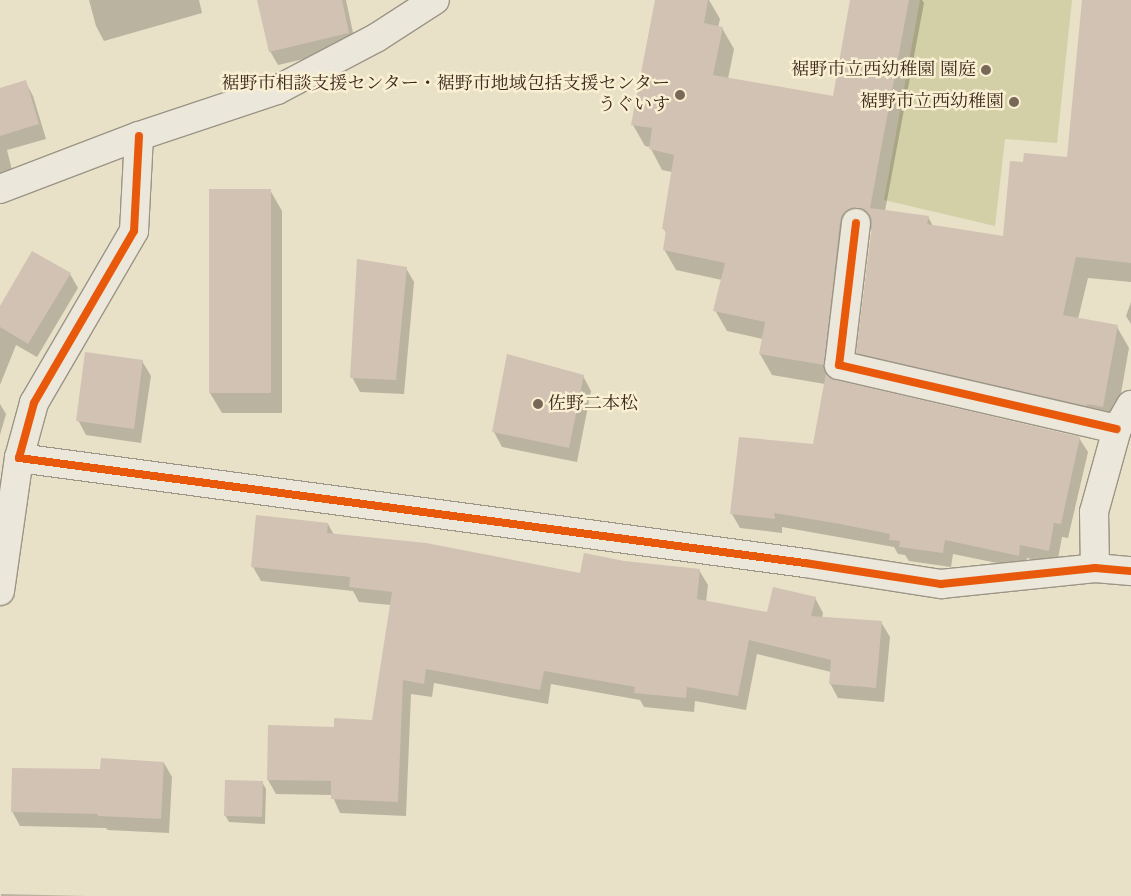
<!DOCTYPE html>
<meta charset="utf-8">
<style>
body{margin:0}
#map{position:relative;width:1131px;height:896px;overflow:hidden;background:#e8e0c7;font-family:Cardo,"Noto Serif JP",serif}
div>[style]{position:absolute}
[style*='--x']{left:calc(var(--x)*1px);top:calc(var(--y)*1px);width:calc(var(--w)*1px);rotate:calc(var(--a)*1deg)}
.green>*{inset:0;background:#d3d0a7}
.shadow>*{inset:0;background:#0003}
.building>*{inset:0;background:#d1c2b3}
.roads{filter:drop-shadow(1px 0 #9c9586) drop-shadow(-1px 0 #9c9586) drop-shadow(0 1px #9c9586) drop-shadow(0 -1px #9c9586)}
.minor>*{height:28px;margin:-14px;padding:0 14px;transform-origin:14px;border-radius:14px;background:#ebe8db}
.cycleway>*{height:8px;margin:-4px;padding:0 4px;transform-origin:4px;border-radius:4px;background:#e8590c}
.dots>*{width:14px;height:14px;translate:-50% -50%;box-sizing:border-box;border:2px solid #f9efd2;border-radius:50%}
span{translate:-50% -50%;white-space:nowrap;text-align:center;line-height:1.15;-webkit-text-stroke:5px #f9efd2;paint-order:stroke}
.poi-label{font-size:18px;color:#3b271c}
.right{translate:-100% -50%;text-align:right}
.left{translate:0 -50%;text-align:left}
</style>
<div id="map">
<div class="green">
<i style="clip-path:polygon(920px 0,1072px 0,1057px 143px,1005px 139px,995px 226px,884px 200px)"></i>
</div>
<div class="shadow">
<i style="clip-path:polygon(89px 0,199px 0,202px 13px,104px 41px,96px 26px)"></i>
<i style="clip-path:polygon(276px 0,346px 0,356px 47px,278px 65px,270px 51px)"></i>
<i style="clip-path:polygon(656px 0,709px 0,720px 19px,718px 28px,722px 28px,734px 49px,728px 79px,834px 97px,851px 0,922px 0,924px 3px,885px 211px,928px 217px,933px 226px,1004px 237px,1024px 163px,1068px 158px,1083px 0,1131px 0,1131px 282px,1088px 278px,1078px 319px,1117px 327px,1129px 348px,1115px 427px,870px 374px,857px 353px,872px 229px,862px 229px,852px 242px,836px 382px,1079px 438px,1088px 452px,1068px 538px,1062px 537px,1057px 564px,1027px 558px,1026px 569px,953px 554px,951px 567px,909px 561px,905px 555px,898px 554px,894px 547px,782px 527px,782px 533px,740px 528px,732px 514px,814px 446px,825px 384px,772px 375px,760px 354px,763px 339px,727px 331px,715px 310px,722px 280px,676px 270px,664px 249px,667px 234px,664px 229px,672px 172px,662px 170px,650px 147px,645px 146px,633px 125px)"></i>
<i style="clip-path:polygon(25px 81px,33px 96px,46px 139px,7px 150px,13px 174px,0 178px,0 89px)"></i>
<i style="clip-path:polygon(210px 190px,270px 190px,282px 211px,282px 413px,222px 413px,210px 393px)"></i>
<i style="clip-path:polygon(406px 268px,414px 282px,404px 394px,360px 392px,352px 377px)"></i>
<i style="clip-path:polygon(70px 274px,78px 288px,37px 357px,16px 345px,0 385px,0 309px)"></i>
<i style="clip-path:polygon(1131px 302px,1131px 324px,1126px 316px)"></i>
<i style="clip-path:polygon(142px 361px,151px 376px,141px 443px,86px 435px,78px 420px)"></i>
<i style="clip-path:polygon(583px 376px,591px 391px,577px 462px,502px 447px,494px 432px)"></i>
<i style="clip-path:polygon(0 404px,6px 414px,0 435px)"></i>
<i style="clip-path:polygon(328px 524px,334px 535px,581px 575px,624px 562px,699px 570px,708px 585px,706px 602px,768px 613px,815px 598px,823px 613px,822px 618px,881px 622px,890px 637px,884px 702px,838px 698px,830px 683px,831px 672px,757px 654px,746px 710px,695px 701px,694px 712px,644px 707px,640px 700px,551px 684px,548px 704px,434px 683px,432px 697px,411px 694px,406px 816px,340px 813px,332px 795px,276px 794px,268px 780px,269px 727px,335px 728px,373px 721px,391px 605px,359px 602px,353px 591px,261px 581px,253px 567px)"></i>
<i style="clip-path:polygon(164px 763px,172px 777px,169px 833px,108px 830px,106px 828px,20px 826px,12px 811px,101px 770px)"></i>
<i style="clip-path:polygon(262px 782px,266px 789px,265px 824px,229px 822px,225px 815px)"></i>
<i style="clip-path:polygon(1px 894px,87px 896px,1px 896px)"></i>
</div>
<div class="building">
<i style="clip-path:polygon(257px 0,342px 0,349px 33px,269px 52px)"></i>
<i style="clip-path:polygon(655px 0,708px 0,704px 23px,723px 27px,713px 75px,833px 96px,850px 0,909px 0,870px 208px,929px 216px,927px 224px,1003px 236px,1010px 161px,1023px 162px,1024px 153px,1067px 157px,1082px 0,1131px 0,1131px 263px,1076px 257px,1063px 315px,1118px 325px,1103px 407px,1087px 404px,1087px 406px,856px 353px,872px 225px,870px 216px,865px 210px,858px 208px,849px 209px,843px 214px,840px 221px,824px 365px,759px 354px,765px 322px,713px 311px,725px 263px,663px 250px,666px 230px,662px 229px,674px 155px,649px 149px,652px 128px,631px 125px)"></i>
<i style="clip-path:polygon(26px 80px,39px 124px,0 136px,0 88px)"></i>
<i style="clip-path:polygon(209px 189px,271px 189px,271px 393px,209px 393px)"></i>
<i style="clip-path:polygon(32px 251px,71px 273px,28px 344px,0 327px,0 306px)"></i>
<i style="clip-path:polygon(357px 259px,407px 267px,396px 380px,350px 378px)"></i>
<i style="clip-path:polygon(85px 352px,143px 360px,134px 429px,76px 421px)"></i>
<i style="clip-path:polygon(507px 354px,584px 375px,569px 448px,492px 432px)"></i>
<i style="clip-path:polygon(826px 373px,836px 380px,1080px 437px,1061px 524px,1054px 523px,1049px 551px,1020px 545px,1019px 556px,945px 540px,943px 553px,899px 547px,900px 541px,889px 540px,890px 534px,840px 524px,774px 513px,775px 519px,730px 514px,739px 437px,813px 444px)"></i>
<i style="clip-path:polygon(256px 515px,328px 523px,327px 533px,426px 543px,580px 573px,584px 553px,624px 561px,700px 569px,697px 599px,767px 612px,773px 587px,816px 597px,811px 616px,882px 621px,876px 688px,829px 684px,831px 660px,749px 640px,738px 696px,687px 687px,686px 698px,634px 693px,635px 687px,544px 671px,540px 690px,426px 669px,424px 684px,403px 680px,398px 802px,331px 799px,331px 781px,267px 780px,268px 725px,334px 727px,334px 718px,372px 720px,392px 592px,349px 587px,350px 577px,251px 567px)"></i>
<i style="clip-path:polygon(101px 758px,164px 762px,161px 819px,98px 816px,98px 814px,11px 812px,12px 768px,100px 769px)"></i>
<i style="clip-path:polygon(225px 780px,263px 781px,262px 817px,224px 816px)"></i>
</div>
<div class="roads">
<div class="minor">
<i style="--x:139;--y:136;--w:95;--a:93"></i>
<i style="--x:134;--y:231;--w:199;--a:120.2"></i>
<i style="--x:34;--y:403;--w:57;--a:105.3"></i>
<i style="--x:19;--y:458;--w:793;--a:7.61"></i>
<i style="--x:805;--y:563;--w:138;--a:8.8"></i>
<i style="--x:941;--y:584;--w:155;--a:-5.9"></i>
<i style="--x:1095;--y:568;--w:36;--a:5"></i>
<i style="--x:0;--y:189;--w:149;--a:-20.9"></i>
<i style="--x:139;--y:136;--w:145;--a:-18.4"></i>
<i style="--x:277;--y:90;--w:112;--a:-27.7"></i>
<i style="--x:376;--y:38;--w:70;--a:-32.8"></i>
<i style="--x:856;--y:223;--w:143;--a:96.8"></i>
<i style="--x:839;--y:365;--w:285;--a:13"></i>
<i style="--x:1095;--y:568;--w:56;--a:-91"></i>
<i style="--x:1094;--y:512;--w:86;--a:-74.5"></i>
<i style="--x:1117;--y:429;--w:28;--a:-60"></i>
<i style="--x:0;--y:591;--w:134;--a:-81.9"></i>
</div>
</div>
<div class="cycleway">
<i style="--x:139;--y:136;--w:95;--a:93"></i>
<i style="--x:134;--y:231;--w:199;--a:120.2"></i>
<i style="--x:34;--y:403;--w:57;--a:105.3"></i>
<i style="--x:19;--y:458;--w:793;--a:7.61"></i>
<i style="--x:805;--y:563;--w:138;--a:8.8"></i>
<i style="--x:941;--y:584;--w:155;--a:-5.9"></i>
<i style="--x:1095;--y:568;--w:36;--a:5"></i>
<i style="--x:856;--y:223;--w:143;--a:96.8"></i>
<i style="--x:839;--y:365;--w:285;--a:13"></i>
</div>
<div class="dots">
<i style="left:986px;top:70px;background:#786858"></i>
<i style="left:680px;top:95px;background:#786858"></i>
<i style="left:1014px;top:102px;background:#786858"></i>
<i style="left:538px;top:404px;background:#786858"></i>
</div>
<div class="poi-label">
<span class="right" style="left:976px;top:70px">裾野市立西幼稚園 園庭</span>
<span class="right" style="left:670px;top:95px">裾野市相談支援センター・裾野市地域包括支援センター<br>うぐいす</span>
<span class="right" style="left:1004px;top:102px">裾野市立西幼稚園</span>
<span class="left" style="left:548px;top:404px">佐野二本松</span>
</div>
</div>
